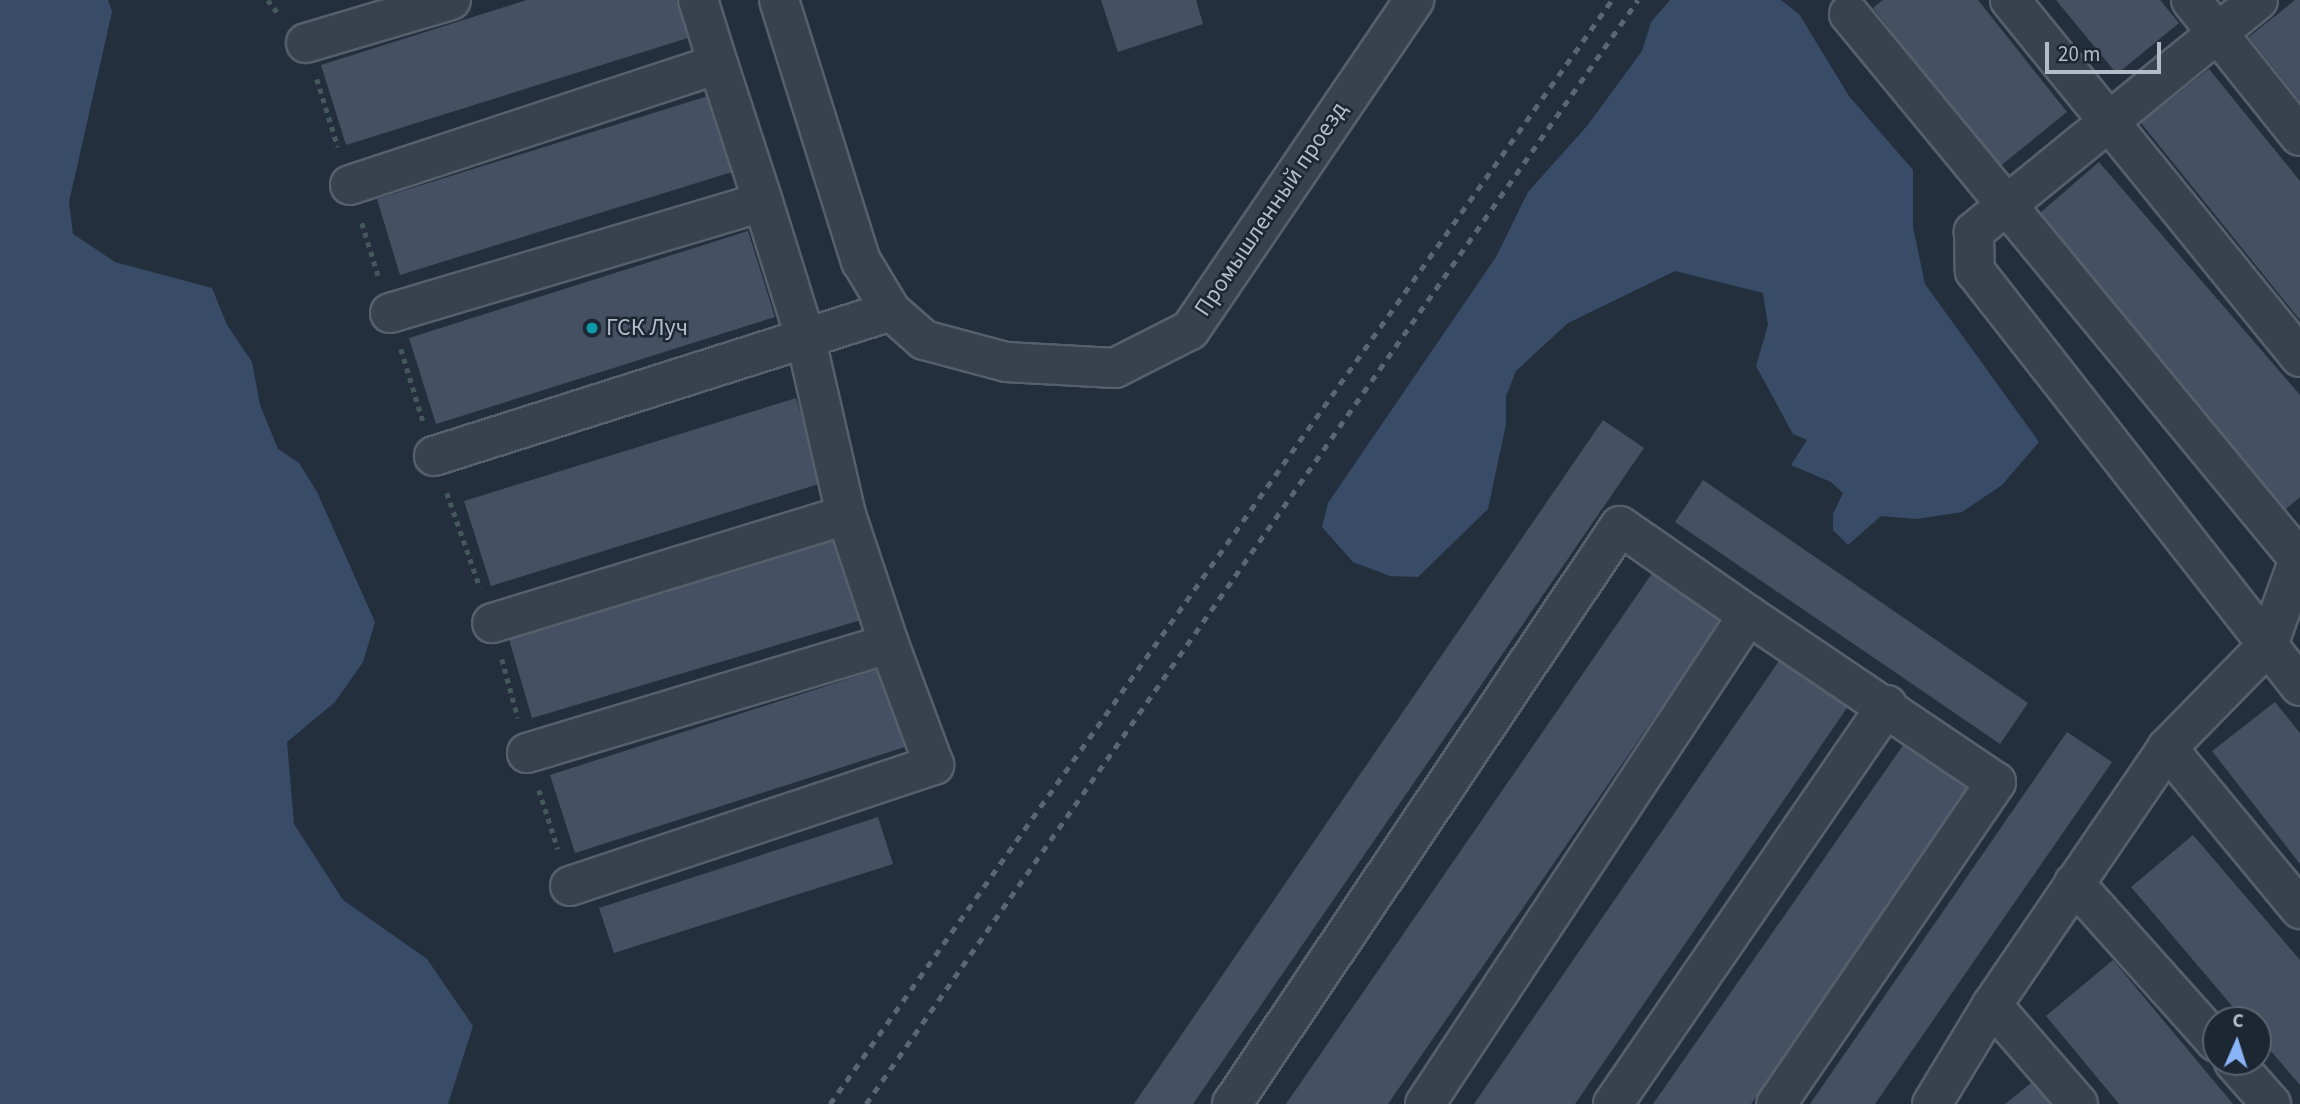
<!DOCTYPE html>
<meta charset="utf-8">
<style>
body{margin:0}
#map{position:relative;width:2300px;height:1104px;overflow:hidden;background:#242f3e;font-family:"Source Sans 3",sans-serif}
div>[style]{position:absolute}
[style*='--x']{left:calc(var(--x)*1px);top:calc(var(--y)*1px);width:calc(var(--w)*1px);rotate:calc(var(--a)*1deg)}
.water>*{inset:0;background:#394c67}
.building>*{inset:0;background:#455162}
.path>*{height:4.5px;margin-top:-2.25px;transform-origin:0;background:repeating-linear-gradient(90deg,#44595c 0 5px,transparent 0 10px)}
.roads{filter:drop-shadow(2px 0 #565f6c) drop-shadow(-2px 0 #565f6c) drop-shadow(0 2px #565f6c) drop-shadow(0 -2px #565f6c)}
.minor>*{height:38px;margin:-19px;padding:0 19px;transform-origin:19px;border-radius:19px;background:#38414e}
.rail>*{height:5px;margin-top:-2.5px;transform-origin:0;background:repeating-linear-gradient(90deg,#5a6575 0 7px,transparent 0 14px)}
.dots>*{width:19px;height:19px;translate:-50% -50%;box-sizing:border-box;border:4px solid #1d2633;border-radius:50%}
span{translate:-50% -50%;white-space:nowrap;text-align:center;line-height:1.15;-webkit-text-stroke:5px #1d2633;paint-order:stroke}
.street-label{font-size:24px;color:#b4bcc9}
.poi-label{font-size:24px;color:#b4bcc9}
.left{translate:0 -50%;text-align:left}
.north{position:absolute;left:2202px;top:1006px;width:70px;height:70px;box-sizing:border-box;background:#1d2633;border:2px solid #59626f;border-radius:50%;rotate:3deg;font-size:19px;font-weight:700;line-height:28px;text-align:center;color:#b4bcc9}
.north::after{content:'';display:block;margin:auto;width:24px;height:32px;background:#8ab4f8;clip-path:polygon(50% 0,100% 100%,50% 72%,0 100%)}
.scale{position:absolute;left:2045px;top:42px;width:116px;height:32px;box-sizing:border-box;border:4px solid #b4bcc9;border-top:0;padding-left:9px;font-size:21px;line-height:24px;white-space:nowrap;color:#b4bcc9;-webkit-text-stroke:5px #1d2633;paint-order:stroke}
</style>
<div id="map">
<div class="water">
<i style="clip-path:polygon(0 0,108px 0,112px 12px,69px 202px,73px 234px,115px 262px,212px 288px,227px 325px,252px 362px,260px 405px,278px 449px,299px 463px,317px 492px,375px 622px,363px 662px,335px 702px,287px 742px,294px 824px,343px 900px,427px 959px,473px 1026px,448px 1104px,0 1104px)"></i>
<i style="clip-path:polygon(1670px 0,1781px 0,1799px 14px,1849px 96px,1913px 170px,1913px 227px,1925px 284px,2039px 442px,2002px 485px,1962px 512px,1917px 519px,1881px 516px,1848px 545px,1833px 530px,1833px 514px,1843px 493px,1831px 482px,1791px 465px,1807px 440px,1793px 434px,1756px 366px,1768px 325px,1763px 293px,1675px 271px,1568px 323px,1516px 371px,1506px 396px,1506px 424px,1488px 509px,1418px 577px,1390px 576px,1353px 562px,1322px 527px,1328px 503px,1496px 257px,1528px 192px,1587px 126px,1642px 51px,1651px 22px)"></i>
</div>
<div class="building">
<i style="clip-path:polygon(527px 0,676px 0,688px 38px,346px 145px,321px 65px)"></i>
<i style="clip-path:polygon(1101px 0,1196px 0,1203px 24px,1118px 52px)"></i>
<i style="clip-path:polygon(1883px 0,1978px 0,2067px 112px,1999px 167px,1873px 8px)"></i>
<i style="clip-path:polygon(2056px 0,2160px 0,2179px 23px,2117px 74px)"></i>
<i style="clip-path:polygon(2295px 0,2300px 0,2300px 101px,2249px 37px)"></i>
<i style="clip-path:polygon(2209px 69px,2300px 181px,2300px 320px,2141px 123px)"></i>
<i style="clip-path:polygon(708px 96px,732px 172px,400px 275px,377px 199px)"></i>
<i style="clip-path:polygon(2099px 162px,2300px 395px,2300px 497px,2279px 515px,2027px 224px)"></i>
<i style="clip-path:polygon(748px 231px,775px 317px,436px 424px,409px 338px)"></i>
<i style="clip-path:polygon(796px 398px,822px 483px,491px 586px,464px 501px)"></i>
<i style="clip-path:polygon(1603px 420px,1644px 448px,1193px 1104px,1134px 1104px)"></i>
<i style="clip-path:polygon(1703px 480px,2028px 703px,2000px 744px,1675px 522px)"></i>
<i style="clip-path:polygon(846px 535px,871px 617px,532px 718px,508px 636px)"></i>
<i style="clip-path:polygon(1655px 569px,1724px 616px,1388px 1104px,1286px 1104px)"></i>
<i style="clip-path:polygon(1781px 658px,1849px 705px,1575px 1104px,1474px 1104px)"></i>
<i style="clip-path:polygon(885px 667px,911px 745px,575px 853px,550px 775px)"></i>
<i style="clip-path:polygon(2275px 702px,2300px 733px,2300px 864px,2212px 751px)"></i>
<i style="clip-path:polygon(2067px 732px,2112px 762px,1875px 1104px,1810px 1104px)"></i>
<i style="clip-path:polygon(1906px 741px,1973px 788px,1751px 1104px,1653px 1104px)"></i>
<i style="clip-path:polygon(878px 817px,893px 864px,614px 953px,599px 908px)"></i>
<i style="clip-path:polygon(2193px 835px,2300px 960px,2300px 1085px,2258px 1036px,2258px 1020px,2244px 1020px,2131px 887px)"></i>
<i style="clip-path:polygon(2113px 960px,2233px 1104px,2119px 1104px,2046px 1016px)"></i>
<i style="clip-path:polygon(2037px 1078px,2058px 1104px,2005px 1104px)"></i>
</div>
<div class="path">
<i style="--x:268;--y:0;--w:20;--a:53"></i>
<i style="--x:317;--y:79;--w:71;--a:72.8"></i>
<i style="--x:362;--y:223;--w:58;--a:72.8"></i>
<i style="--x:401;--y:349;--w:75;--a:73"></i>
<i style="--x:447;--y:493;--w:100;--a:70.7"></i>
<i style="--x:502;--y:659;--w:61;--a:74.8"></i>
<i style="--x:539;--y:790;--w:62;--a:72.1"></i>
</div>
<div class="roads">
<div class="minor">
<i style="--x:698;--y:0;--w:67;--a:72.6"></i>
<i style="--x:779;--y:0;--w:274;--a:72.6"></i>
<i style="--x:861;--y:261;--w:58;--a:59"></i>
<i style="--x:891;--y:311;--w:44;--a:41.3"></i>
<i style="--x:924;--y:340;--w:85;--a:15"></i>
<i style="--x:1006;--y:362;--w:109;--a:3.2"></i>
<i style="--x:1115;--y:368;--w:84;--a:-26.9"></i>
<i style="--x:1190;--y:330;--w:399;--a:-55.8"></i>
<i style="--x:2010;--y:0;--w:460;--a:50.9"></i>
<i style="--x:2191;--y:0;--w:174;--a:51.3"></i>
<i style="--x:2258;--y:0;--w:367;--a:140.8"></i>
<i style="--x:1974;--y:232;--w:39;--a:89"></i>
<i style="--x:1975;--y:271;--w:527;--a:51.93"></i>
<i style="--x:1849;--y:14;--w:705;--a:50.46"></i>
<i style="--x:306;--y:43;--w:151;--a:-16.5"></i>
<i style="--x:350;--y:185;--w:387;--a:-18.2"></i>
<i style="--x:718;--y:64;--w:145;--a:71.9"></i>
<i style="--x:390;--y:313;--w:389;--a:-16.6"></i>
<i style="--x:763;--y:202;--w:145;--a:72.7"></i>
<i style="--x:806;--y:340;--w:180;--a:77.1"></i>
<i style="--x:846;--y:515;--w:370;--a:163"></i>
<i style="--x:434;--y:456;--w:479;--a:-17.6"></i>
<i style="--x:2167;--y:748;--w:209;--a:50.4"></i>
<i style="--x:527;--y:753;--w:378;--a:-16.8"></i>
<i style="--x:889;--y:644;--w:136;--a:-108.4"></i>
<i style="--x:2074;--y:883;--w:213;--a:48.2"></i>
<i style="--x:570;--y:886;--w:384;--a:-18.4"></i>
<i style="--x:934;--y:765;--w:129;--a:-110.4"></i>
<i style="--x:1992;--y:1005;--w:131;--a:49"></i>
<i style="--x:2234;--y:1062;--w:56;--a:48.6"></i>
<i style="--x:1232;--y:1104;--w:696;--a:-56.13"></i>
<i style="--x:1620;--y:526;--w:156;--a:34.8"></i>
<i style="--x:1425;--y:1104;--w:586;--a:-56.55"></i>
<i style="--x:1748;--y:615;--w:299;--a:34"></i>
<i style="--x:1996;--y:782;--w:390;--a:124.3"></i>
<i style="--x:1613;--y:1104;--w:484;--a:-55.5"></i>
<i style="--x:1932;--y:1104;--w:116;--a:-58.8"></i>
<i style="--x:1992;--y:1005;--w:311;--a:-55.7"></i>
<i style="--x:2167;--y:748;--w:144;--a:-45.6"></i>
<i style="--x:2268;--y:645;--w:95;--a:-70.2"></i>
</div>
</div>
<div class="rail">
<i style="--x:830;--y:1104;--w:1353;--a:-54.69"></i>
<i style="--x:866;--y:1104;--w:1347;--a:-55.04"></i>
</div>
<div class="dots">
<i style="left:592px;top:328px;background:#0f9aa8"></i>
</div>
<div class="street-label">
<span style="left:1271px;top:209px;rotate:-56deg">Промышленный проезд</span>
</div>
<div class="poi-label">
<span class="left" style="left:606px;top:328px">ГСК Луч</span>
</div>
<div class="north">С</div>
<div class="scale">20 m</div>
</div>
